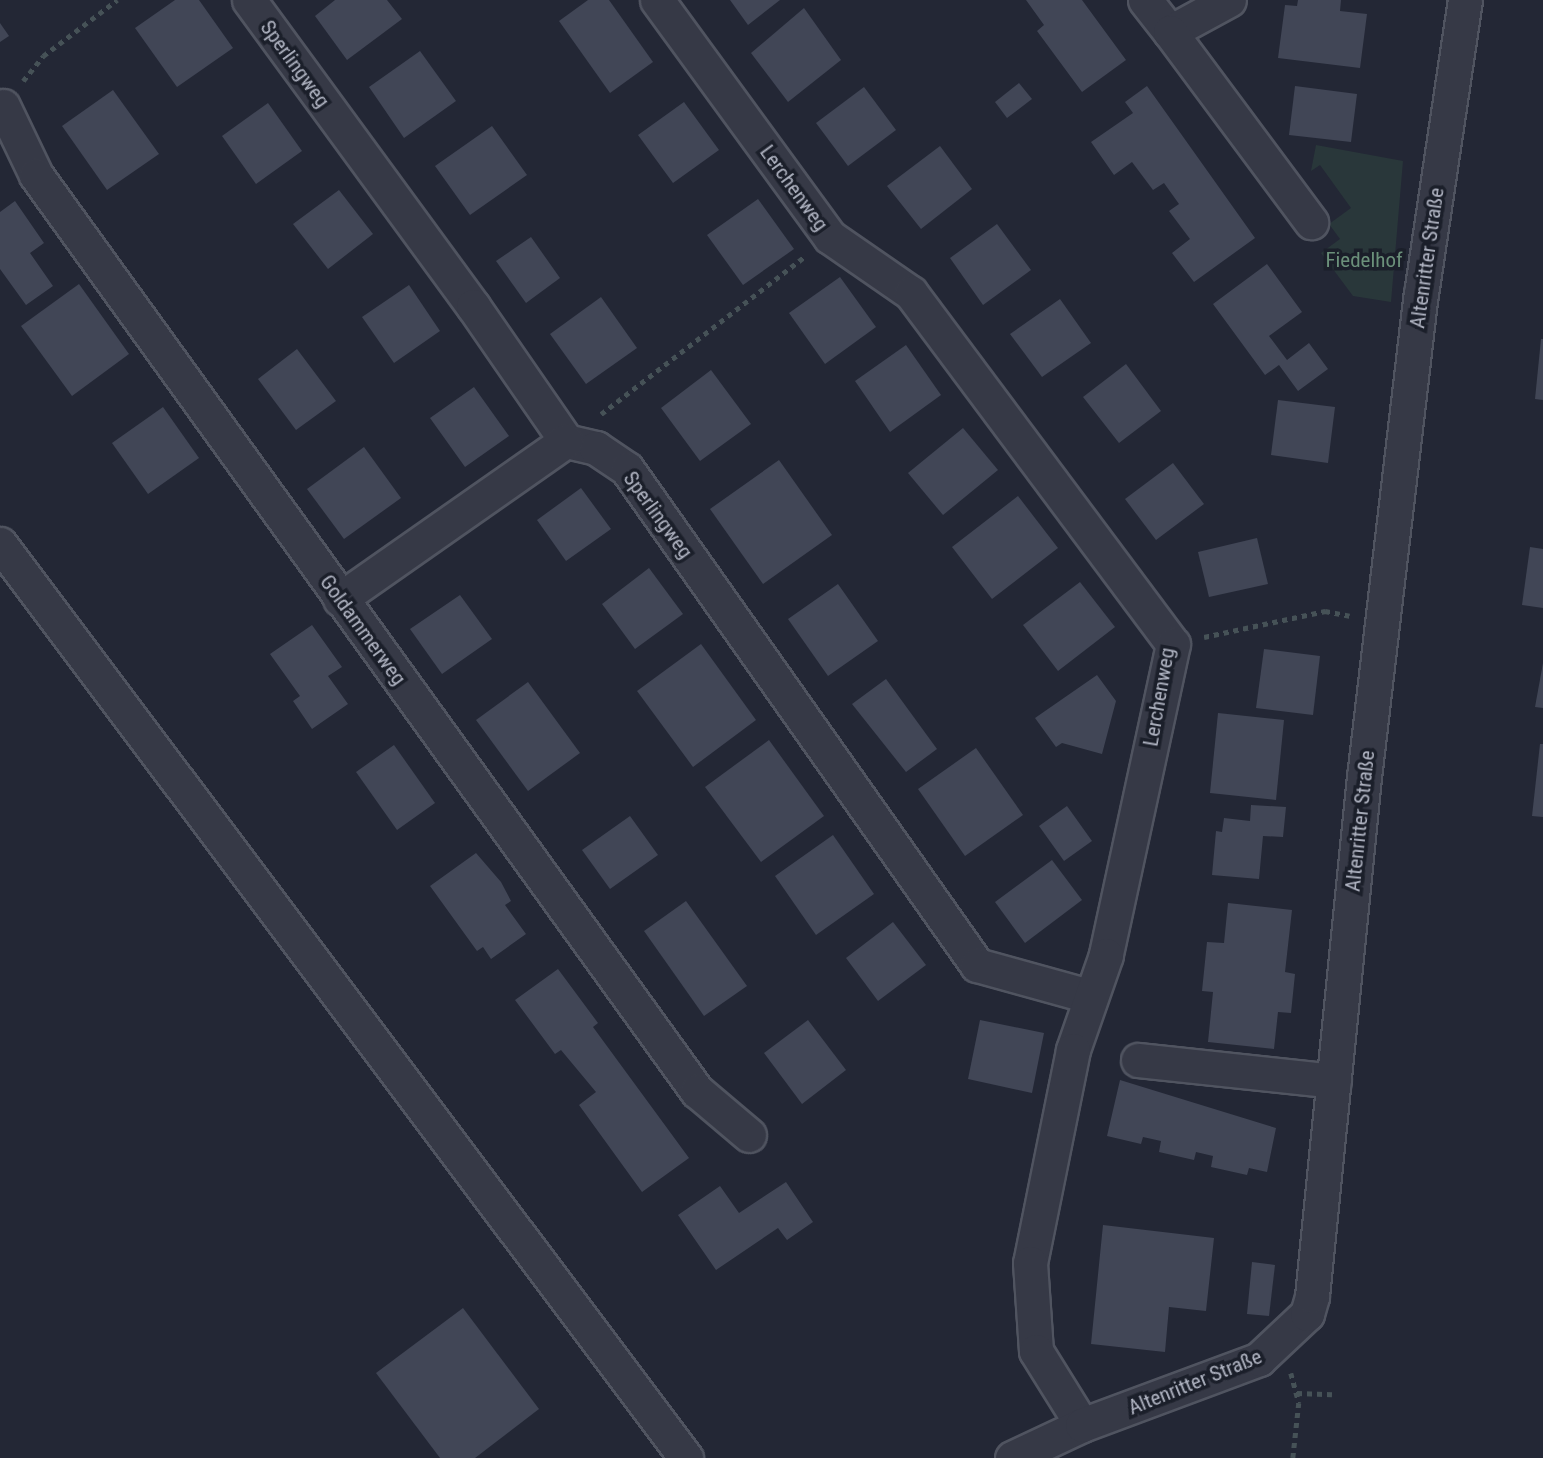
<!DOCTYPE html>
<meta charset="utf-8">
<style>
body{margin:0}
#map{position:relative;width:1543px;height:1458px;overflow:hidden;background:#232735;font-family:"Roboto Condensed",sans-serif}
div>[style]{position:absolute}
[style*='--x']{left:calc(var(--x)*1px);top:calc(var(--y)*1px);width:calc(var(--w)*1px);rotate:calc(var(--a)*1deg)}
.green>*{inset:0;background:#29373a}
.building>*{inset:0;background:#414656}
.path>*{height:4.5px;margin-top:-2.25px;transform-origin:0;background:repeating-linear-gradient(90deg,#465257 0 5px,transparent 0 10px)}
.roads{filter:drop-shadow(2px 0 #505460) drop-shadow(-2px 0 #505460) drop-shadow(0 2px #505460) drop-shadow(0 -2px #505460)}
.minor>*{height:33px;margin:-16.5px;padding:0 16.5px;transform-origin:16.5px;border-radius:16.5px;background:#363946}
span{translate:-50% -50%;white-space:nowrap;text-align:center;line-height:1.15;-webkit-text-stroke:7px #1b1f2a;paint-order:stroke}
.street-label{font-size:21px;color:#b0b4c2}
.park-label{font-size:21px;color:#6b907a}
</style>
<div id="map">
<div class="green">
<i style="clip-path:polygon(1316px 145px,1403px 161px,1391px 302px,1353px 296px,1321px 253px,1340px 239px,1329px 224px,1351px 208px,1320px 165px,1311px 171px)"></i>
</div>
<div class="building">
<i style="clip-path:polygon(175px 0,199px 0,233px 48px,177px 87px,135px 28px)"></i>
<i style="clip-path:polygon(335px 0,387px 0,402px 19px,347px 60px,315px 16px)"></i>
<i style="clip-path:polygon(588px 0,609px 0,653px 62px,610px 93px,559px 21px)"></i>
<i style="clip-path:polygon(730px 0,780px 0,748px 25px)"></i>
<i style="clip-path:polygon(1026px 0,1082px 0,1126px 60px,1082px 92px,1037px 31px,1044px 25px)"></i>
<i style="clip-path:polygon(1298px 0,1341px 0,1340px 11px,1367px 14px,1360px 68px,1278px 58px,1285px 5px,1297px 6px)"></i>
<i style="clip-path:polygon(804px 8px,841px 60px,788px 102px,751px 53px)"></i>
<i style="clip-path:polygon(0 23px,9px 36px,0 42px)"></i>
<i style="clip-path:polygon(420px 51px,456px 101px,404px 138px,369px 87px)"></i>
<i style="clip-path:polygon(1019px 83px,1032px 99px,1007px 118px,995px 102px)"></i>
<i style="clip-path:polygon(1147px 86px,1255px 238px,1194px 282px,1172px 253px,1190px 239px,1169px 211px,1179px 204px,1164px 183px,1153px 190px,1132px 162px,1114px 175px,1091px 142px,1133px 113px,1125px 102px)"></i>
<i style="clip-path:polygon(1295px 86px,1357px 94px,1351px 142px,1289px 135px)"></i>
<i style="clip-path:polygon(864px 87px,896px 130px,848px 166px,816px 123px)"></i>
<i style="clip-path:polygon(113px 90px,159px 154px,107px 190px,62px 126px)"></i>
<i style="clip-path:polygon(684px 102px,719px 150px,673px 183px,638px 135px)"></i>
<i style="clip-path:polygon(268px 103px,302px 151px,256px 184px,222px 136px)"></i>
<i style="clip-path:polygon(492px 126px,527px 175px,470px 215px,435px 166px)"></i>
<i style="clip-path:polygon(940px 146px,972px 189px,921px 229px,887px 186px)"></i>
<i style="clip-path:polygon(339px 190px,373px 234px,328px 269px,293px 224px)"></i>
<i style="clip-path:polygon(758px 199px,794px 249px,743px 285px,707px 235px)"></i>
<i style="clip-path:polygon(15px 201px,44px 243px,30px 253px,53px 286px,26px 305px,0 269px,0 212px)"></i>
<i style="clip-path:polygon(997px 224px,1031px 270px,983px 305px,950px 258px)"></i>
<i style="clip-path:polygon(531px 237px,560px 278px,526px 303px,496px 261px)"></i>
<i style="clip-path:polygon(1267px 264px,1302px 312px,1269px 336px,1287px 360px,1309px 343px,1328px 369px,1298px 391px,1279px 365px,1265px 375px,1213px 304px)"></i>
<i style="clip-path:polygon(840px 277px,876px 327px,825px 364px,789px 313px)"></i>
<i style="clip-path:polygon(79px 284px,129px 354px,72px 396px,21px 326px)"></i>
<i style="clip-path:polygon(409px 285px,440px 331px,394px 363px,362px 317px)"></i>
<i style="clip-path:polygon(601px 297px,637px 348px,586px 384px,550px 334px)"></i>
<i style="clip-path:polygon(1060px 299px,1091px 343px,1042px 377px,1010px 334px)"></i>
<i style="clip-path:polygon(1541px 339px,1543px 339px,1543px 400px,1535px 399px)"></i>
<i style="clip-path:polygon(906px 345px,941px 395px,890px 432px,855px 381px)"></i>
<i style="clip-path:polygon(297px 349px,336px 401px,296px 430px,258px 379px)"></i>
<i style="clip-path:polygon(1126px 364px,1161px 411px,1119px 443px,1083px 397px)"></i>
<i style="clip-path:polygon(711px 370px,751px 424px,700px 461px,661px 408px)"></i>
<i style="clip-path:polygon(474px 387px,509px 436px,465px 467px,430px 418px)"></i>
<i style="clip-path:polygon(1278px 400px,1335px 407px,1328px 463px,1271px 455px)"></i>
<i style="clip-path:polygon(163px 407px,199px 458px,148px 494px,112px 443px)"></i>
<i style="clip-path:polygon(963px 428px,998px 470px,943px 515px,908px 473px)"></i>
<i style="clip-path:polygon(364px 447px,401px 498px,344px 539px,307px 489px)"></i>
<i style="clip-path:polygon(779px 460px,832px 535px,763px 584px,710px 509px)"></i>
<i style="clip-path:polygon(1173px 463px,1204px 504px,1156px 540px,1125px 499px)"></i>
<i style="clip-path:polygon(581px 488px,611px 529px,566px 561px,537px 520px)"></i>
<i style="clip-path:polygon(1018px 496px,1058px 548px,992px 599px,952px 547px)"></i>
<i style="clip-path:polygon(1257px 538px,1268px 584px,1209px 597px,1198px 552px)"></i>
<i style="clip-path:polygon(1530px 547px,1543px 549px,1543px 608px,1522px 605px)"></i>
<i style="clip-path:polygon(649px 568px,683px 614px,635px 649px,602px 604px)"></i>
<i style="clip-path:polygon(1080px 582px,1115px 627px,1058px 671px,1023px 625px)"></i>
<i style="clip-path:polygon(838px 584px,878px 641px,828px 676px,788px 619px)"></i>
<i style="clip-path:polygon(460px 595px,492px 639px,442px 674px,410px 629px)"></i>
<i style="clip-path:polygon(312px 625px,342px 667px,328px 676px,348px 704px,312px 729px,293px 701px,300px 696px,270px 654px)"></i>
<i style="clip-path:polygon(701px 644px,756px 720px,693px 767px,637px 691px)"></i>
<i style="clip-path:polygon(1264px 649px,1320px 656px,1313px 715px,1256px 708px)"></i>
<i style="clip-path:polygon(1543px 663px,1543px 708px,1535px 707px)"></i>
<i style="clip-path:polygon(1097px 675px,1116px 701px,1102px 754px,1062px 743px,1056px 747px,1035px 718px)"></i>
<i style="clip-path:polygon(886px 679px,937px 749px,906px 772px,852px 704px)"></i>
<i style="clip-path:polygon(528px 682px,580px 753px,528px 791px,476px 720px)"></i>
<i style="clip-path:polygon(1218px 713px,1284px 720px,1276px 800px,1210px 793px)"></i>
<i style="clip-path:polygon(769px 740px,824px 816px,761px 862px,705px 787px)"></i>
<i style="clip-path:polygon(1540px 744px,1543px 744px,1543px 817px,1532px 816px)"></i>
<i style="clip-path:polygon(394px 745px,435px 803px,397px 830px,356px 772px)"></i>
<i style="clip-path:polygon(976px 748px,1023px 815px,965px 856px,918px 789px)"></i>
<i style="clip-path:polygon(1251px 805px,1286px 807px,1283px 837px,1263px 836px,1259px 879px,1212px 875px,1216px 831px,1222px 832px,1224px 818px,1250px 821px)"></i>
<i style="clip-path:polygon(1067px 806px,1092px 841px,1064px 861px,1039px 826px)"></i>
<i style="clip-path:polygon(630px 816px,658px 855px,610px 889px,582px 850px)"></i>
<i style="clip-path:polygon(833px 835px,874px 894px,816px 935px,775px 876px)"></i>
<i style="clip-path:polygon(476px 853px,501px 882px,511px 901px,505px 905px,526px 934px,491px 959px,483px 947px,477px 951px,430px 886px)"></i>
<i style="clip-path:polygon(1052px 860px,1082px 900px,1025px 943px,995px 902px)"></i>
<i style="clip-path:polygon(686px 901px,747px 986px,704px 1016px,644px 931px)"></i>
<i style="clip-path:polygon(1228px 903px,1292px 910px,1285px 972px,1295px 974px,1291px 1013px,1278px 1012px,1274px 1049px,1208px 1042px,1213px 992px,1202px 991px,1207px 942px,1224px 943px)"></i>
<i style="clip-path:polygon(893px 922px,926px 965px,878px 1001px,846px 958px)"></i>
<i style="clip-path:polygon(558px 969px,598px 1023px,593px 1027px,689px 1158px,642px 1192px,579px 1105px,596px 1092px,561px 1050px,555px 1054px,515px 1000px)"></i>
<i style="clip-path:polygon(808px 1020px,846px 1070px,802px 1104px,764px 1053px)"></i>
<i style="clip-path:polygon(980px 1020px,1044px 1033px,1032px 1093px,968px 1079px)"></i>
<i style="clip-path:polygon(1120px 1080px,1276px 1128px,1267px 1172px,1249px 1168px,1247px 1175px,1211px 1167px,1213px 1156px,1196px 1152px,1194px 1160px,1159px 1152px,1161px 1141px,1143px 1137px,1141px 1144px,1107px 1136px)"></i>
<i style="clip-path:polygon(786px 1182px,813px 1222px,787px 1240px,778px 1228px,716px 1270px,678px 1215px,720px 1186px,739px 1213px)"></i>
<i style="clip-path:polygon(1103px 1225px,1214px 1238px,1206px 1311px,1169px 1307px,1165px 1352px,1091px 1344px)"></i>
<i style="clip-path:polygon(1252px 1262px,1275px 1265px,1269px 1316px,1247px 1314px)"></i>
<i style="clip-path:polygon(463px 1308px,539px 1409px,475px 1458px,440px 1458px,376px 1373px)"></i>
</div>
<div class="path">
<i style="--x:23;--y:81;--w:32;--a:-51"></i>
<i style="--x:43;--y:56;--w:93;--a:-37.1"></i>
<i style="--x:601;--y:414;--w:257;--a:-37.7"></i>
<i style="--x:1204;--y:637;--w:124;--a:-12.1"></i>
<i style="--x:1325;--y:611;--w:25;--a:11"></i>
<i style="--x:1291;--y:1373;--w:31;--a:75"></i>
<i style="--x:1299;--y:1403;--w:55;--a:96.2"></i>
<i style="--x:1297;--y:1393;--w:35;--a:2"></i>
</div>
<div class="roads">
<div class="minor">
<i style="--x:249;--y:0;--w:379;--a:53.8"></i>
<i style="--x:473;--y:306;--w:164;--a:55.4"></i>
<i style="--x:566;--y:441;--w:31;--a:13"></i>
<i style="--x:596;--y:448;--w:37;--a:34"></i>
<i style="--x:627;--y:469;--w:607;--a:54.79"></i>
<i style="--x:977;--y:965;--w:116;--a:15.5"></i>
<i style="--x:657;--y:0;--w:293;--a:53.9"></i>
<i style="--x:830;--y:237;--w:98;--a:34.7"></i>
<i style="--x:911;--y:293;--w:438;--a:53.3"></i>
<i style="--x:1173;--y:644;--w:318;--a:102.2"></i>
<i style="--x:1106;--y:955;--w:101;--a:109.2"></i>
<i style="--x:1073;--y:1050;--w:217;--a:101.4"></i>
<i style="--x:1030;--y:1263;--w:88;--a:86.1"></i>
<i style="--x:1036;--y:1351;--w:87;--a:58.1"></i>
<i style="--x:1145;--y:0;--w:41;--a:52"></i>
<i style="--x:1170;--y:32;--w:67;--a:-28.5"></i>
<i style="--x:1170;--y:32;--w:237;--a:53.4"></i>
<i style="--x:3;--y:106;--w:76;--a:64.4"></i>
<i style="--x:36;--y:175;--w:1130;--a:54.19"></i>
<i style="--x:697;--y:1091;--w:68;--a:40.2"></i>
<i style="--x:0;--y:544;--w:1143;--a:53.11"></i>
<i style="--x:340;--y:599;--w:276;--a:-35"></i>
<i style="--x:1138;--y:1060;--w:197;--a:6.1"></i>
<i style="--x:1012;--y:1458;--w:77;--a:-25.2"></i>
<i style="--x:1082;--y:1425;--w:189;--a:-20.4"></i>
<i style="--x:1259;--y:1359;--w:66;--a:-43.2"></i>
<i style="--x:1307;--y:1314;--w:19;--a:-74"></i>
<i style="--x:1312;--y:1296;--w:522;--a:-84.28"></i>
<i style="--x:1364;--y:777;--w:486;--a:-83.3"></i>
<i style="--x:1421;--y:294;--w:297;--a:-81.5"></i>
</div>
</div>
<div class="street-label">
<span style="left:295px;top:64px;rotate:54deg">Sperlingweg</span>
<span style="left:794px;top:188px;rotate:54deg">Lerchenweg</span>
<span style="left:1427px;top:258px;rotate:-82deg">Altenritter Straße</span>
<span style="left:658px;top:515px;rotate:54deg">Sperlingweg</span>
<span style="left:363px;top:630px;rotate:54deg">Goldammerweg</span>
<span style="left:1159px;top:697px;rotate:-80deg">Lerchenweg</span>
<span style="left:1360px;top:821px;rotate:-84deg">Altenritter Straße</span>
<span style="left:1195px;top:1382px;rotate:-22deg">Altenritter Straße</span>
</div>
<div class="park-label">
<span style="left:1364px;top:260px">Fiedelhof</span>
</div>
</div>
